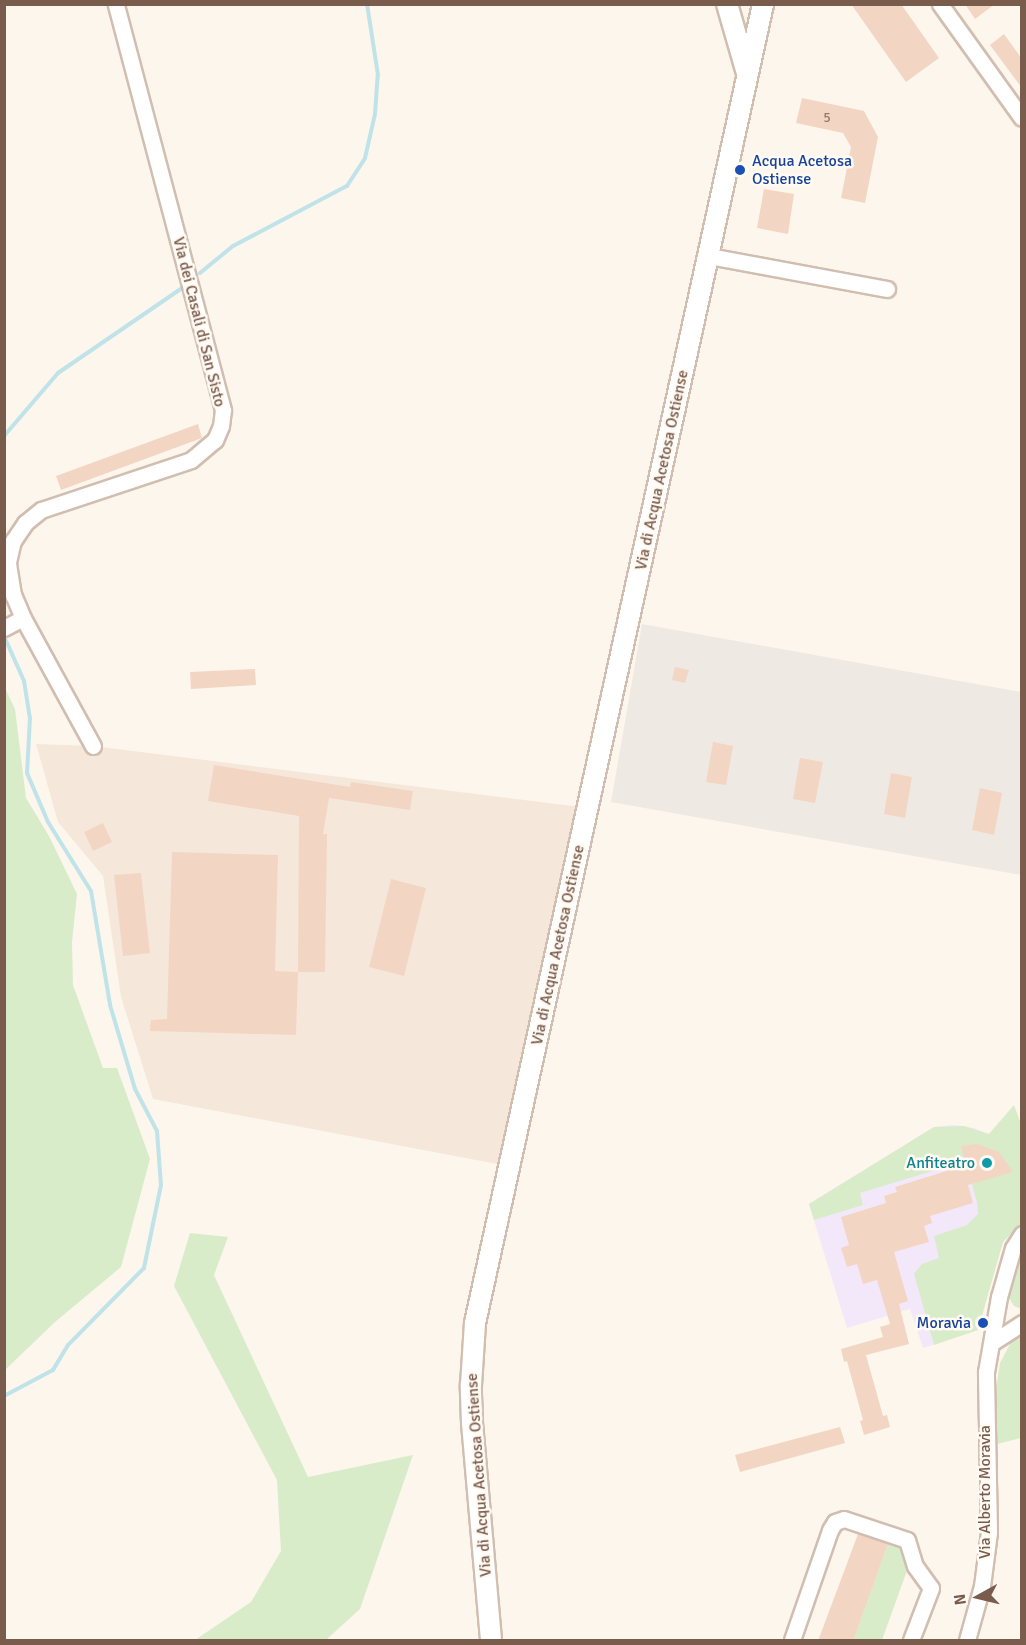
<!DOCTYPE html>
<style>
body{margin:0}
#map{position:relative;width:1026px;height:1645px;overflow:hidden;background:#fdf6ec;font-family:Signika,sans-serif}
div>[style]{position:absolute}
[style*='--x']{left:calc(var(--x)*1px);top:calc(var(--y)*1px);width:calc(var(--w)*1px);rotate:calc(var(--a)*1deg)}
.residential>*{inset:0;background:#f5e8da}
.industrial>*{inset:0;background:#efe9e4}
.education>*{inset:0;background:#f3e8fa}
.green>*{inset:0;background:#d8ecc9}
.stream>*{height:4px;margin:-2px;padding:0 2px;transform-origin:2px;border-radius:2px;background:#bfe3e8}
.building>*{inset:0;background:#f3d5c3}
.roads{filter:drop-shadow(2px 0 #d1beb0) drop-shadow(-2px 0 #d1beb0) drop-shadow(0 2px #d1beb0) drop-shadow(0 -2px #d1beb0)}
.minor>*{height:15px;margin:-7.5px;padding:0 7.5px;transform-origin:7.5px;border-radius:7.5px;background:#fff}
.tertiary>*{height:20px;margin:-10px;padding:0 10px;transform-origin:10px;border-radius:10px;background:#fff}
.dots>*{width:16px;height:16px;translate:-50% -50%;box-sizing:border-box;border:3px solid #fffaf3;border-radius:50%}
span{translate:-50% -50%;white-space:nowrap;text-align:center;line-height:1.15;-webkit-text-stroke:5px #fffaf3;paint-order:stroke}
.number-label{font-size:14px;color:#987a6a}
.number-label span{-webkit-text-stroke-width:0}
.transit-label{font-size:16px;color:#164399}
.left{translate:0 -50%;text-align:left}
.right{translate:-100% -50%;text-align:right}
.street-label{font-size:16px;color:#7a5c4d}
.culture-label{font-size:16px;color:#0d838f}
.frame{position:absolute;inset:0;border:6px solid #7a5c4d;pointer-events:none}
.north{position:absolute;left:948px;top:1567px;width:60px;height:60px;-webkit-text-stroke:4px #fffaf3;paint-order:stroke;rotate:262deg;font-size:16px;font-weight:700;line-height:24px;text-align:center;color:#7a5c4d}
.north::after{content:'';display:block;margin:auto;width:21px;height:27px;background:#7a5c4d;clip-path:polygon(50% 0,100% 100%,50% 72%,0 100%)}
</style>
<div id="map">
<div class="residential">
<i style="clip-path:polygon(36px 744px,93px 746px,581px 807px,508px 1166px,153px 1099px,121px 997px,103px 876px,58px 822px)"></i>
</div>
<div class="industrial">
<i style="clip-path:polygon(642px 624px,1021px 692px,1021px 875px,611px 802px)"></i>
</div>
<div class="education">
<i style="clip-path:polygon(954px 1125px,974px 1128px,992px 1136px,1018px 1197px,997px 1260px,978px 1330px,923px 1348px,910px 1309px,847px 1328px,809px 1204px,934px 1127px)"></i>
</div>
<div class="green">
<i style="clip-path:polygon(5px 688px,15px 709px,26px 798px,49px 836px,77px 894px,72px 942px,73px 985px,103px 1068px,117px 1068px,150px 1159px,121px 1267px,55px 1322px,5px 1370px)"></i>
<i style="clip-path:polygon(1014px 1105px,1021px 1124px,1021px 1224px,1003px 1242px,978px 1330px,934px 1345px,914px 1274px,922px 1264px,939px 1258px,934px 1236px,967px 1225px,978px 1214px,977px 1202px,965px 1161px,860px 1193px,863px 1205px,814px 1220px,809px 1204px,934px 1127px,964px 1126px,989px 1134px)"></i>
<i style="clip-path:polygon(190px 1233px,228px 1237px,214px 1275px,308px 1477px,413px 1455px,360px 1609px,326px 1640px,195px 1640px,251px 1602px,281px 1551px,277px 1480px,174px 1286px)"></i>
<i style="clip-path:polygon(1021px 1253px,1022px 1309px,1021px 1309px,1014px 1306px,1009px 1298px)"></i>
<i style="clip-path:polygon(1021px 1336px,1021px 1438px,997px 1444px,996px 1389px,1000px 1363px,1010px 1344px)"></i>
<i style="clip-path:polygon(889px 1541px,905px 1547px,909px 1565px,882px 1640px,853px 1640px)"></i>
</div>
<div class="stream">
<i style="--x:200;--y:273;--w:43;--a:-39.3"></i>
<i style="--x:233;--y:246;--w:129;--a:-27.8"></i>
<i style="--x:347;--y:186;--w:33;--a:-57"></i>
<i style="--x:365;--y:158;--w:45;--a:-77.2"></i>
<i style="--x:375;--y:114;--w:39;--a:-86"></i>
<i style="--x:378;--y:75;--w:72;--a:-98.8"></i>
<i style="--x:4;--y:436;--w:83;--a:-49.4"></i>
<i style="--x:58;--y:373;--w:150;--a:-34.4"></i>
<i style="--x:4;--y:636;--w:49;--a:66"></i>
<i style="--x:24;--y:681;--w:37;--a:81"></i>
<i style="--x:30;--y:718;--w:55;--a:93.1"></i>
<i style="--x:27;--y:773;--w:53;--a:66.8"></i>
<i style="--x:48;--y:822;--w:81;--a:58.1"></i>
<i style="--x:91;--y:891;--w:116;--a:80.5"></i>
<i style="--x:110;--y:1005;--w:88;--a:73.4"></i>
<i style="--x:135;--y:1089;--w:47;--a:62.4"></i>
<i style="--x:157;--y:1131;--w:54;--a:85.8"></i>
<i style="--x:161;--y:1185;--w:85;--a:101.6"></i>
<i style="--x:144;--y:1268;--w:108;--a:134.6"></i>
<i style="--x:68;--y:1345;--w:29;--a:121"></i>
<i style="--x:53;--y:1370;--w:55;--a:152"></i>
</div>
<div class="building">
<i style="clip-path:polygon(851px 4px,901px 4px,939px 58px,906px 82px)"></i>
<i style="clip-path:polygon(965px 4px,995px 4px,975px 19px)"></i>
<i style="clip-path:polygon(1004px 34px,1022px 59px,1022px 88px,990px 45px)"></i>
<i style="clip-path:polygon(802px 98px,864px 111px,878px 137px,865px 203px,841px 198px,851px 147px,843px 133px,796px 123px)"></i>
<i style="clip-path:polygon(764px 189px,794px 194px,788px 234px,757px 228px)"></i>
<i style="clip-path:polygon(198px 424px,202px 438px,61px 490px,56px 476px)"></i>
<i style="clip-path:polygon(675px 667px,689px 670px,685px 683px,672px 680px)"></i>
<i style="clip-path:polygon(255px 669px,256px 685px,191px 689px,190px 672px)"></i>
<i style="clip-path:polygon(713px 742px,733px 746px,726px 785px,706px 782px)"></i>
<i style="clip-path:polygon(800px 758px,823px 762px,815px 803px,793px 799px)"></i>
<i style="clip-path:polygon(214px 765px,350px 787px,351px 782px,413px 791px,410px 810px,329px 798px,323px 834px,327px 834px,325px 972px,298px 972px,299px 816px,208px 801px)"></i>
<i style="clip-path:polygon(891px 773px,912px 777px,905px 818px,884px 814px)"></i>
<i style="clip-path:polygon(980px 788px,1002px 793px,994px 835px,972px 830px)"></i>
<i style="clip-path:polygon(103px 823px,112px 842px,93px 851px,84px 832px)"></i>
<i style="clip-path:polygon(172px 852px,278px 855px,275px 971px,298px 972px,296px 1035px,150px 1031px,151px 1020px,167px 1019px)"></i>
<i style="clip-path:polygon(141px 873px,150px 953px,123px 956px,114px 875px)"></i>
<i style="clip-path:polygon(391px 879px,426px 888px,404px 976px,369px 967px)"></i>
<i style="clip-path:polygon(977px 1144px,999px 1152px,1013px 1172px,968px 1185px,973px 1203px,930px 1216px,932px 1223px,924px 1226px,929px 1242px,894px 1252px,908px 1301px,899px 1304px,909px 1344px,866px 1355px,883px 1416px,887px 1415px,890px 1427px,864px 1435px,860px 1421px,863px 1420px,847px 1361px,844px 1362px,841px 1349px,883px 1337px,880px 1327px,890px 1324px,877px 1280px,863px 1284px,857px 1264px,847px 1267px,841px 1248px,849px 1245px,841px 1217px,886px 1203px,884px 1196px,897px 1192px,895px 1187px,966px 1165px,961px 1146px)"></i>
<i style="clip-path:polygon(840px 1427px,845px 1443px,740px 1472px,735px 1455px)"></i>
<i style="clip-path:polygon(858px 1534px,888px 1544px,853px 1641px,818px 1641px)"></i>
</div>
<div class="roads">
<div class="minor">
<i style="--x:940;--y:4;--w:140;--a:54.3"></i>
<i style="--x:709;--y:256;--w:181;--a:10.5"></i>
<i style="--x:4;--y:628;--w:21;--a:-28"></i>
<i style="--x:93;--y:746;--w:146;--a:-118.7"></i>
<i style="--x:23;--y:618;--w:25;--a:-113"></i>
<i style="--x:13;--y:595;--w:33;--a:-99"></i>
<i style="--x:8;--y:562;--w:22;--a:-77"></i>
<i style="--x:13;--y:541;--w:22;--a:-56"></i>
<i style="--x:25;--y:523;--w:21;--a:-39"></i>
<i style="--x:41;--y:510;--w:158;--a:-18.4"></i>
<i style="--x:191;--y:460;--w:31;--a:-40"></i>
<i style="--x:215;--y:440;--w:15;--a:-67"></i>
<i style="--x:221;--y:426;--w:16;--a:-83"></i>
<i style="--x:223;--y:410;--w:420;--a:-104.8"></i>
<i style="--x:993;--y:1342;--w:35;--a:-33"></i>
<i style="--x:792;--y:1640;--w:116;--a:-70.9"></i>
<i style="--x:830;--y:1530;--w:9;--a:-58"></i>
<i style="--x:835;--y:1522;--w:9;--a:-18"></i>
<i style="--x:844;--y:1519;--w:66;--a:18.4"></i>
<i style="--x:907;--y:1540;--w:27;--a:73"></i>
<i style="--x:915;--y:1566;--w:27;--a:54"></i>
<i style="--x:931;--y:1588;--w:56;--a:111"></i>
<i style="--x:967;--y:1640;--w:56;--a:-74.5"></i>
<i style="--x:982;--y:1586;--w:54;--a:-82.6"></i>
<i style="--x:989;--y:1532;--w:160;--a:-91.1"></i>
<i style="--x:986;--y:1372;--w:76;--a:-80.2"></i>
<i style="--x:999;--y:1297;--w:51;--a:-74.1"></i>
<i style="--x:1013;--y:1248;--w:17;--a:-57"></i>
</div>
<div class="tertiary">
<i style="--x:727;--y:4;--w:69;--a:73.9"></i>
<i style="--x:491;--y:1640;--w:218;--a:-95"></i>
<i style="--x:472;--y:1423;--w:38;--a:-92"></i>
<i style="--x:471;--y:1385;--w:62;--a:-86.3"></i>
<i style="--x:475;--y:1323;--w:1350;--a:-77.68"></i>
</div>
</div>
<div class="dots">
<i style="left:740px;top:170px;background:#1a4fb4"></i>
<i style="left:987px;top:1163px;background:#0f9aa8"></i>
<i style="left:983px;top:1323px;background:#1a4fb4"></i>
</div>
<div class="number-label">
<span style="left:827px;top:118px">5</span>
</div>
<div class="transit-label">
<span class="left" style="left:752px;top:170px">Acqua Acetosa<br>Ostiense</span>
<span class="right" style="left:971px;top:1323px">Moravia</span>
</div>
<div class="street-label">
<span style="left:199px;top:322px;rotate:76deg">Via dei Casali di San Sisto</span>
<span style="left:662px;top:470px;rotate:-78deg">Via di Acqua Acetosa Ostiense</span>
<span style="left:558px;top:945px;rotate:-78deg">Via di Acqua Acetosa Ostiense</span>
<span style="left:479px;top:1475px;rotate:-94deg">Via di Acqua Acetosa Ostiense</span>
<span style="left:985px;top:1492px;rotate:-90deg">Via Alberto Moravia</span>
</div>
<div class="culture-label">
<span class="right" style="left:975px;top:1163px">Anfiteatro</span>
</div>
<div class="frame"></div>
<div class="north">N</div>
</div>
